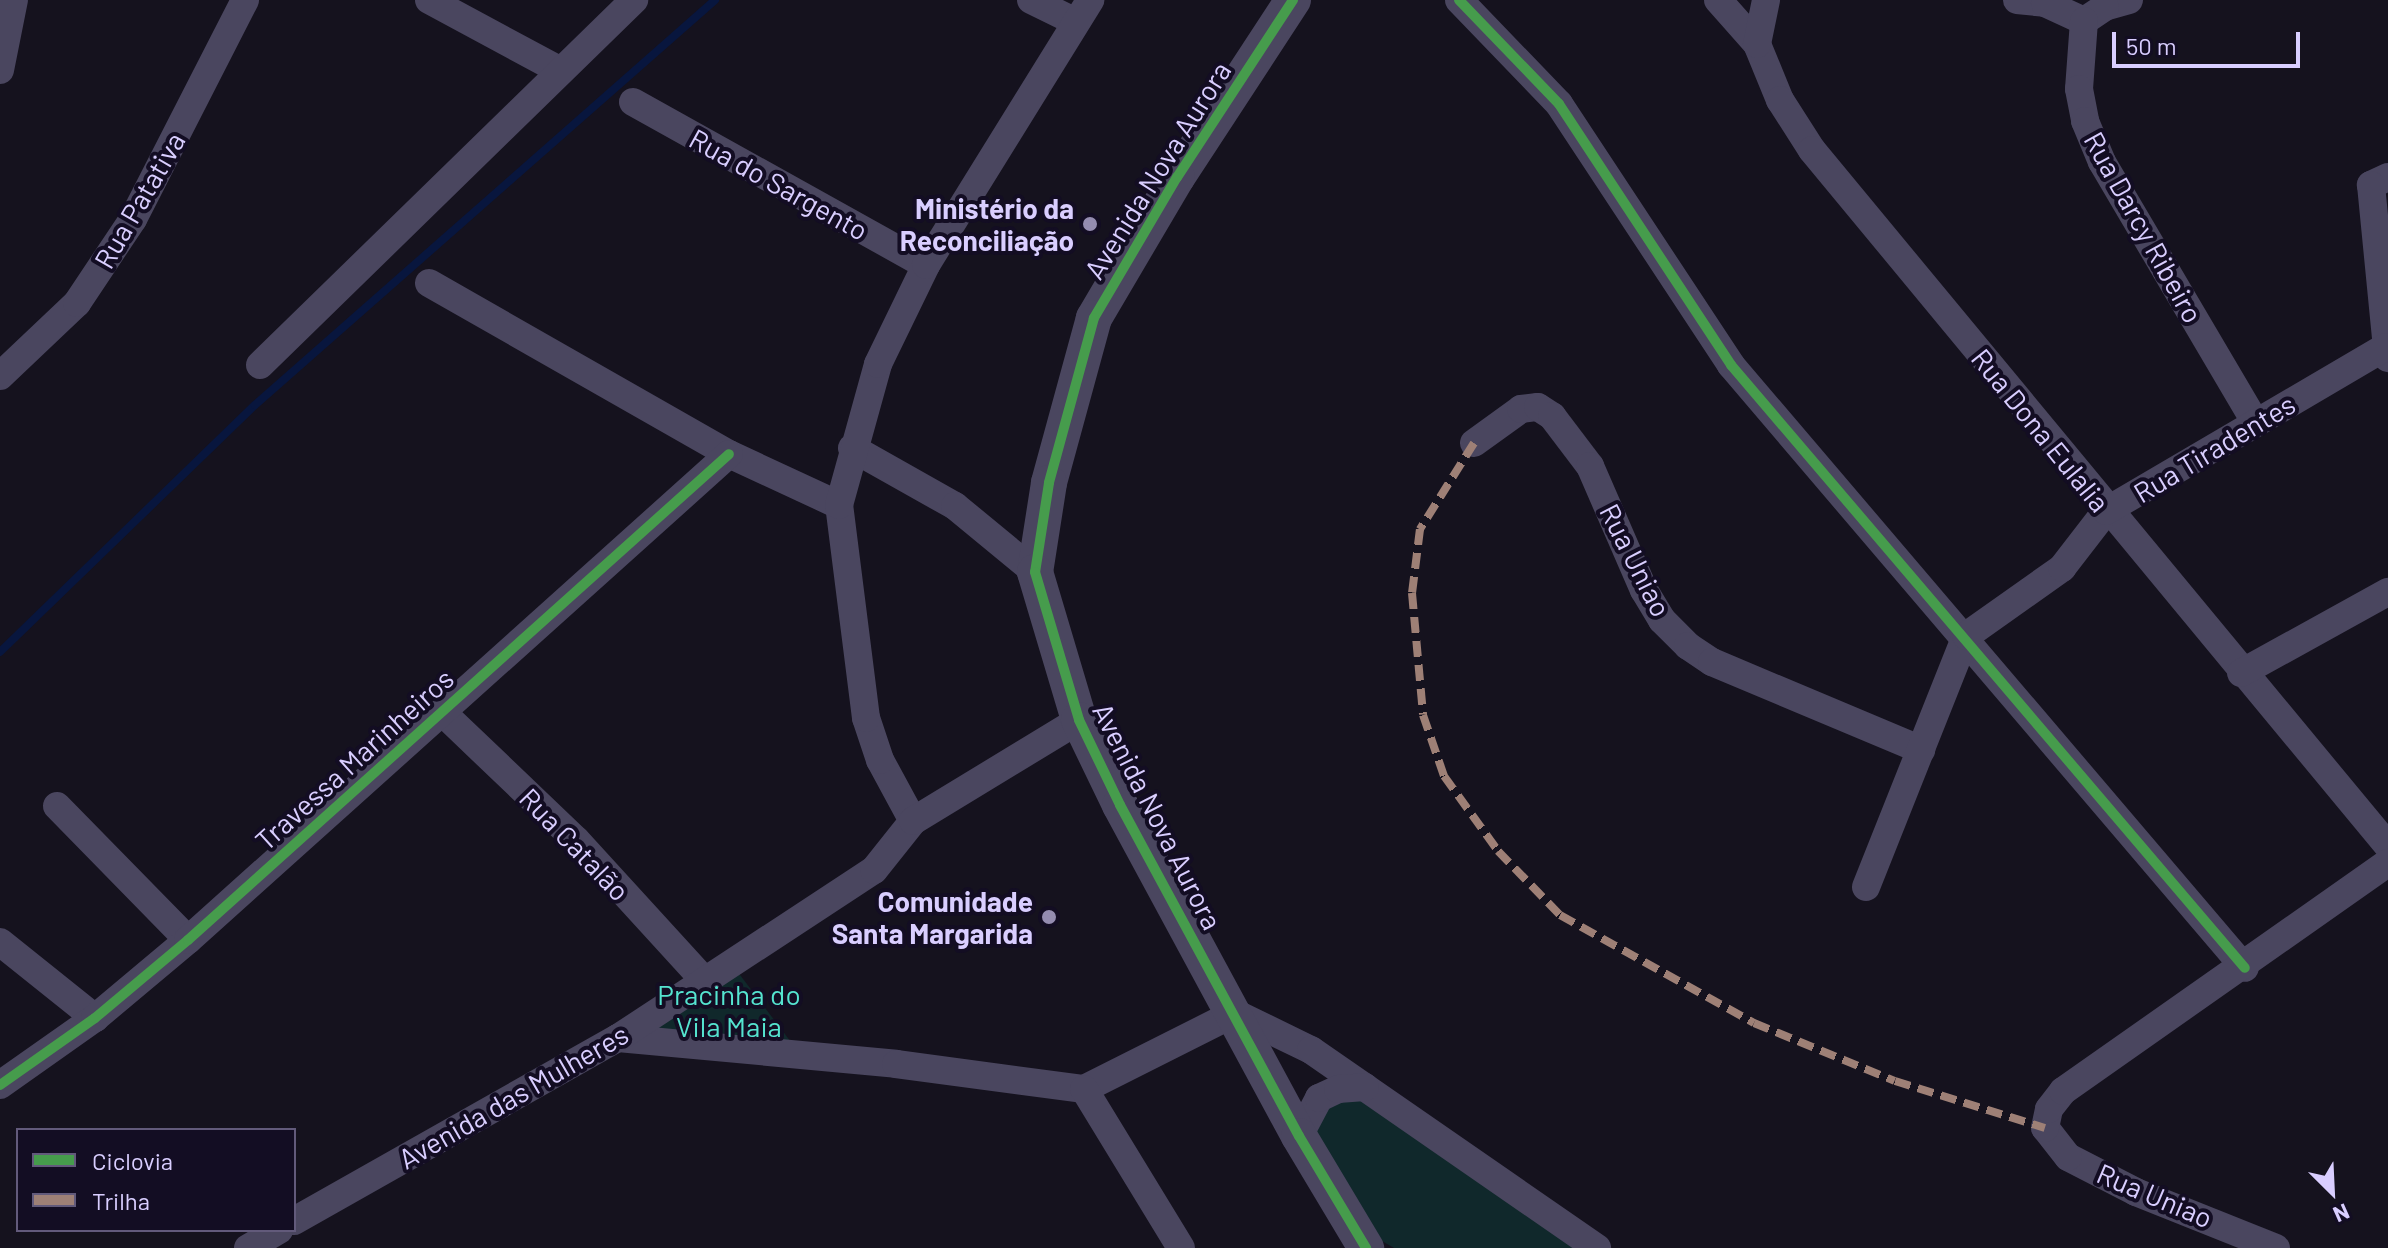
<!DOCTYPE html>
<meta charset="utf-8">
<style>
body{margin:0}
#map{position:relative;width:2388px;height:1248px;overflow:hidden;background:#15121e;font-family:Barlow,sans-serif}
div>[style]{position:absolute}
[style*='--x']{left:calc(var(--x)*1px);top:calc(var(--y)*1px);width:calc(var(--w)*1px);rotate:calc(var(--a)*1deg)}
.green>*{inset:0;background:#10282b}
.stream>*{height:8px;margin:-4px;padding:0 4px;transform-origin:4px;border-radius:4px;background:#08163e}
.minor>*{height:28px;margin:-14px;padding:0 14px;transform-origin:14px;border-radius:14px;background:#4a465f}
.tertiary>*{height:36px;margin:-18px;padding:0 18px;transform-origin:18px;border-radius:18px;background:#4a465f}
.quiet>*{height:8px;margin-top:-4px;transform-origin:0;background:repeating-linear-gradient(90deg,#9e8076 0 16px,transparent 0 24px)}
.cycleway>*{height:10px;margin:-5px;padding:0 5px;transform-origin:5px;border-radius:5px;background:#469c4c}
.dots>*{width:22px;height:22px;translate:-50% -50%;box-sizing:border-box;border:4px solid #130d23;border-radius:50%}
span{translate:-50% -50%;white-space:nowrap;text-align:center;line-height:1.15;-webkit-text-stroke:8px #130d23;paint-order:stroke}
.street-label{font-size:28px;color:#d9ceff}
.poi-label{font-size:28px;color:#d9ceff;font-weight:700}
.right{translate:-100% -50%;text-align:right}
.park-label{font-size:28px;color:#55e4d0}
.legend{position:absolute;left:16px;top:1128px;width:280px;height:104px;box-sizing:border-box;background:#130d23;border:2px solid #625a7b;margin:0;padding:10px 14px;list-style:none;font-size:24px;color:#d9ceff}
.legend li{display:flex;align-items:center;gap:16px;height:40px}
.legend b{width:40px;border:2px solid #625a7b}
.north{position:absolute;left:2292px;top:1152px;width:80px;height:80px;-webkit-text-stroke:6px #130d23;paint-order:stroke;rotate:156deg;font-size:22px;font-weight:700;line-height:32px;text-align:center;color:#d9ceff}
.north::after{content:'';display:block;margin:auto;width:28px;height:36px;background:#d9ceff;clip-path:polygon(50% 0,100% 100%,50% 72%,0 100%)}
.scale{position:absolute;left:2112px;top:32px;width:188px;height:36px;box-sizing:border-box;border:4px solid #d9ceff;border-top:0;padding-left:10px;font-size:24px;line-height:28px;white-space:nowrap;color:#d9ceff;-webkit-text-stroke:6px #130d23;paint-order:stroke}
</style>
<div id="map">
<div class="green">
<i style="clip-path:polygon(737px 971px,794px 1046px,642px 1031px)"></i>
<i style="clip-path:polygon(1367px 1096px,1587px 1248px,1394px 1248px,1382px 1241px,1314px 1128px,1322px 1106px)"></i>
</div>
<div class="stream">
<i style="--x:0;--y:652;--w:355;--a:-44.1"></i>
<i style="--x:255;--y:405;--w:613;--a:-41.36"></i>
</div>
<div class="minor">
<i style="--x:429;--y:0;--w:148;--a:28.3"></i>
<i style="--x:1031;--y:0;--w:50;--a:26.1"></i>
<i style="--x:1459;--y:0;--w:144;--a:46.1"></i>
<i style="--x:1559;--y:104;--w:313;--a:56.6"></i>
<i style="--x:1731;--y:365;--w:792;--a:49.56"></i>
<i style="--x:1718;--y:0;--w:59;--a:48.4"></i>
<i style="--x:1757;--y:44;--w:61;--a:67.7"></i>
<i style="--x:1780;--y:100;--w:59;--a:57.4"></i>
<i style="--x:1812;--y:150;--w:903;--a:50.39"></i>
<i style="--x:2017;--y:0;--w:28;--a:6"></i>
<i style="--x:2045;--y:3;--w:43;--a:24.8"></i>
<i style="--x:2129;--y:0;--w:25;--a:164"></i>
<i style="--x:2105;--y:7;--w:25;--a:146"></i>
<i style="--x:2084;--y:21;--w:68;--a:94.2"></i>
<i style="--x:2079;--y:89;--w:33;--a:79"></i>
<i style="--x:2085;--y:121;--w:44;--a:67.5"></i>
<i style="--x:2102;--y:162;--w:302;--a:59.5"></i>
<i style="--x:1757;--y:44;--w:45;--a:-78.4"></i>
<i style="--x:0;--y:70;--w:71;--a:-78.7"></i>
<i style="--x:633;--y:102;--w:335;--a:29.1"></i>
<i style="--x:2388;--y:177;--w:19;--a:155"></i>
<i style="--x:2371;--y:185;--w:174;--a:84.4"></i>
<i style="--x:429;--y:283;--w:345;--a:29.7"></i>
<i style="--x:729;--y:454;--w:121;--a:24.9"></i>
<i style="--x:260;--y:365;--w:523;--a:-44.3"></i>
<i style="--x:0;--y:376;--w:106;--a:-43.5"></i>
<i style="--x:77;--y:303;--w:101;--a:-56.3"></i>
<i style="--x:133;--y:219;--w:246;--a:-62.9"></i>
<i style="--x:1474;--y:443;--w:58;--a:-35.9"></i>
<i style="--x:1521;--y:409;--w:17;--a:-7"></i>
<i style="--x:1538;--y:407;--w:17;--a:33"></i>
<i style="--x:1552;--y:416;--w:63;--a:52.8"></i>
<i style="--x:1590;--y:466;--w:135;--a:66.5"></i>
<i style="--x:1644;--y:590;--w:35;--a:59"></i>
<i style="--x:1662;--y:620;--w:37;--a:45"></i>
<i style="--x:1688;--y:646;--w:29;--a:34"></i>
<i style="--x:1712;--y:662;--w:227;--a:22.8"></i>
<i style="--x:852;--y:448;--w:118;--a:29.4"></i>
<i style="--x:955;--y:506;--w:104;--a:39.5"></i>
<i style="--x:2241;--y:673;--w:168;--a:-28.9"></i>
<i style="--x:442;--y:712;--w:185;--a:43.7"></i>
<i style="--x:576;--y:840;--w:190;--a:47.6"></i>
<i style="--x:57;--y:806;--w:187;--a:45.6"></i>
<i style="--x:913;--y:821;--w:69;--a:-118.4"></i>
<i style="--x:880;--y:760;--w:44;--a:-108.4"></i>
<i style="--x:866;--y:718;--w:215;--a:-97.2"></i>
<i style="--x:839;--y:505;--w:146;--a:-74.5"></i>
<i style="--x:878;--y:364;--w:110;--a:-64.1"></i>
<i style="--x:926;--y:265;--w:312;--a:-58.2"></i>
<i style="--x:1866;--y:887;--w:270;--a:-68.3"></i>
<i style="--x:1966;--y:636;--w:118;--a:-35.3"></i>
<i style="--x:2062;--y:568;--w:72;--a:-52.3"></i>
<i style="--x:2106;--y:511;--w:324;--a:-30.4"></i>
<i style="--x:0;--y:942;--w:122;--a:38.7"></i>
<i style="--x:618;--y:1038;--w:279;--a:5.3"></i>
<i style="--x:896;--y:1064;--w:190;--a:7.6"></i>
<i style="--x:1084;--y:1089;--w:169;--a:-26.7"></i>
<i style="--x:1235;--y:1013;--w:85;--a:26"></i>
<i style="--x:1311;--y:1050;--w:348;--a:34.7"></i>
<i style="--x:0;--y:1085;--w:116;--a:-35.2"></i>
<i style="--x:95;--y:1018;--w:121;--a:-40"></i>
<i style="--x:188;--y:940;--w:727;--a:-41.93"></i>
<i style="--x:1084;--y:1089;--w:186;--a:58.6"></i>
<i style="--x:1299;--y:1136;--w:43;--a:-62.2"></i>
<i style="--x:1319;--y:1098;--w:21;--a:-25"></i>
<i style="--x:1338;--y:1089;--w:27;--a:-4"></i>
<i style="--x:294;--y:1221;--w:372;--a:-29.5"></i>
<i style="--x:618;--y:1038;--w:306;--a:-33.3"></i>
<i style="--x:874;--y:870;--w:63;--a:-51.5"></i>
<i style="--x:913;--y:821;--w:194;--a:-31.3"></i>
<i style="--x:248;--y:1248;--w:36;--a:-30"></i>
<i style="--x:2276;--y:1248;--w:151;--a:-158.2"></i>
<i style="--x:2136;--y:1192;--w:76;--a:-152.8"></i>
<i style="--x:2068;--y:1157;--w:37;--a:-128"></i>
<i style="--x:2045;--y:1128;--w:19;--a:-78"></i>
<i style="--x:2049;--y:1109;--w:23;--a:-52"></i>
<i style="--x:2063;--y:1091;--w:397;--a:-35.1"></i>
</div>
<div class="tertiary">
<i style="--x:1293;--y:0;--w:212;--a:123.2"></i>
<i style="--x:1177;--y:177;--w:164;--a:120.5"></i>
<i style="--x:1094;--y:318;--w:171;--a:105.3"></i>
<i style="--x:1049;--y:483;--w:90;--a:98.9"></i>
<i style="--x:1035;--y:572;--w:154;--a:73.4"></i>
<i style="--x:1079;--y:720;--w:94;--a:64.2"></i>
<i style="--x:1120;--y:805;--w:376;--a:61.6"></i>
<i style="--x:1299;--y:1136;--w:131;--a:59.1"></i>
</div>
<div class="quiet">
<i style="--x:1474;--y:443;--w:102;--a:122.1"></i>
<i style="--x:1420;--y:529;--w:64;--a:97.1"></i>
<i style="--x:1412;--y:593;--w:122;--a:84.8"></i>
<i style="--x:1423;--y:715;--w:65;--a:71"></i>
<i style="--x:1444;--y:776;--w:92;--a:54.2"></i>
<i style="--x:1498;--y:851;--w:89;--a:45.9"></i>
<i style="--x:1560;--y:915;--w:222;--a:29.1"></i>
<i style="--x:1754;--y:1023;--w:152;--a:22.4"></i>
<i style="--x:1895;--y:1081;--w:157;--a:17.4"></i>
</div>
<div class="cycleway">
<i style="--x:1293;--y:0;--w:212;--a:123.2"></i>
<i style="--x:1177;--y:177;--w:164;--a:120.5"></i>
<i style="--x:1094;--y:318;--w:171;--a:105.3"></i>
<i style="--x:1049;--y:483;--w:90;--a:98.9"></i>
<i style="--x:1035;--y:572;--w:154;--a:73.4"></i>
<i style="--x:1079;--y:720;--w:94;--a:64.2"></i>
<i style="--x:1120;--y:805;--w:376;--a:61.6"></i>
<i style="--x:1299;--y:1136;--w:131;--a:59.1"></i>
<i style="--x:1459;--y:0;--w:144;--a:46.1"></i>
<i style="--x:1559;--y:104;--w:313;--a:56.6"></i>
<i style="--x:1731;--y:365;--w:792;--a:49.56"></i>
<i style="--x:0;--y:1085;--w:116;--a:-35.2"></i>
<i style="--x:95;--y:1018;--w:121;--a:-40"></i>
<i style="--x:188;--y:940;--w:727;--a:-41.93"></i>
</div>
<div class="dots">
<i style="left:1090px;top:224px;background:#948cb0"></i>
<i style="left:1049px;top:917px;background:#948cb0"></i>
</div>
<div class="street-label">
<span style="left:1157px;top:170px;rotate:-58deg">Avenida Nova Aurora</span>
<span style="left:779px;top:184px;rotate:29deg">Rua do Sargento</span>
<span style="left:139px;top:200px;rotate:-60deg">Rua Patativa</span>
<span style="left:2144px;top:227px;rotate:61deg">Rua Darcy Ribeiro</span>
<span style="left:2041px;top:430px;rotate:51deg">Rua Dona Eulalia</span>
<span style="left:2214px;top:448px;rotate:-31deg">Rua Tiradentes</span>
<span style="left:1636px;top:560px;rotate:63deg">Rua Uniao</span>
<span style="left:354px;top:759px;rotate:-42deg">Travessa Marinheiros</span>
<span style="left:1158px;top:816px;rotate:63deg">Avenida Nova Aurora</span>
<span style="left:575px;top:844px;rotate:46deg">Rua Catalão</span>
<span style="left:513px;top:1096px;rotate:-30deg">Avenida das Mulheres</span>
<span style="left:2155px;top:1195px;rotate:23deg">Rua Uniao</span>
</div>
<div class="poi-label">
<span class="right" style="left:1074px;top:224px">Ministério da<br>Reconciliação</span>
<span class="right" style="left:1033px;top:917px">Comunidade<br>Santa Margarida</span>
</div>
<div class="park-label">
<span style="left:729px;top:1010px">Pracinha do<br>Vila Maia</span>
</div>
<ul class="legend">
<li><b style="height:10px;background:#469c4c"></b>Ciclovia</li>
<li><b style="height:10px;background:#9e8076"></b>Trilha</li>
</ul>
<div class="north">N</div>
<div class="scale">50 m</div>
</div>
